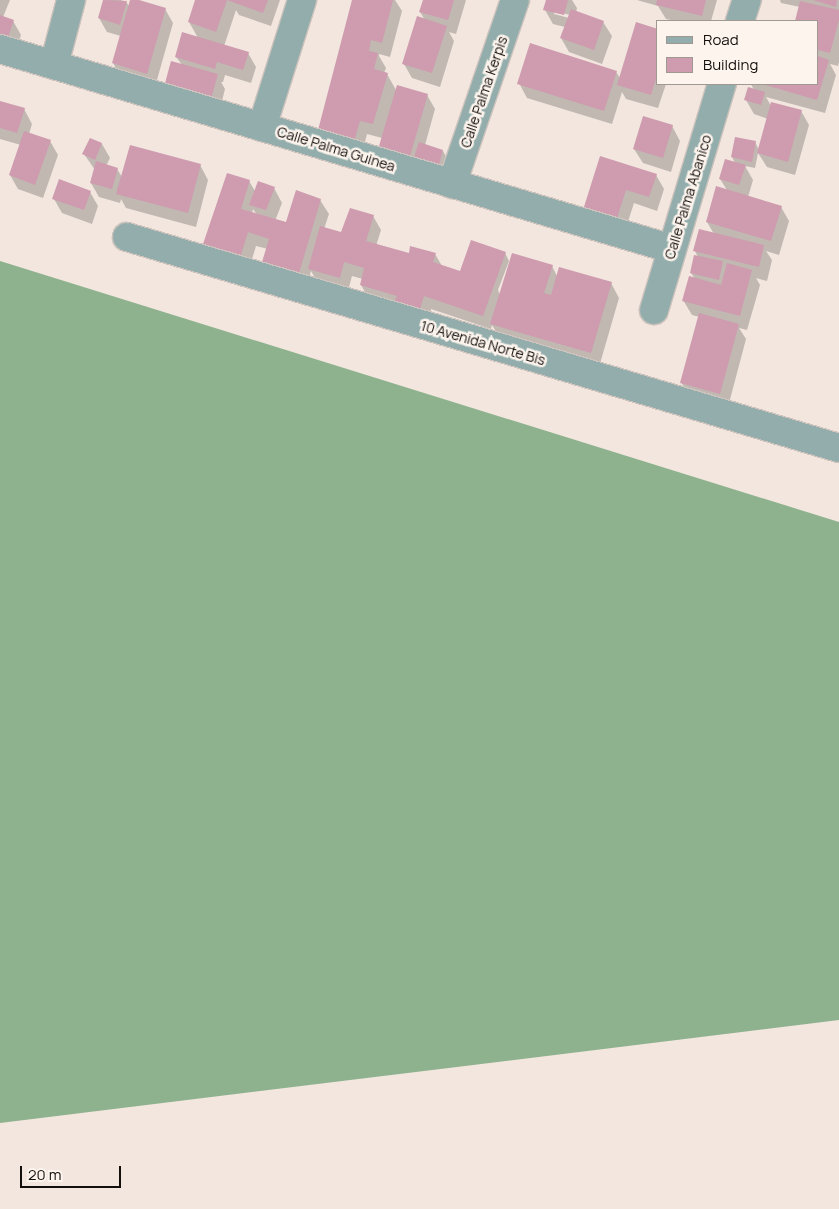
<!DOCTYPE html>
<style>
body{margin:0}
#map{position:relative;width:839px;height:1209px;overflow:hidden;background:#f2e6df;font-family:Manrope,sans-serif}
div>[style]{position:absolute}
[style*='--x']{left:calc(var(--x)*1px);top:calc(var(--y)*1px);width:calc(var(--w)*1px);rotate:calc(var(--a)*1deg)}
.forest>*{inset:0;background:#8db28d}
.shadow>*{inset:0;background:#0003}
.building>*{inset:0;background:#ce9baf}
.roads{filter:drop-shadow(1px 0 #cec3bd) drop-shadow(-1px 0 #cec3bd) drop-shadow(0 1px #cec3bd) drop-shadow(0 -1px #cec3bd)}
.minor>*{height:28px;margin:-14px;padding:0 14px;transform-origin:14px;border-radius:14px;background:#92adab}
span{translate:-50% -50%;white-space:nowrap;text-align:center;line-height:1.15;-webkit-text-stroke:5px #fdf4ee;paint-order:stroke}
.street-label{font-size:14px;color:#120e0b}
.legend{position:absolute;left:656px;top:20px;width:162px;height:65px;box-sizing:border-box;background:#fdf4ee;border:1px solid #9f9893;margin:0;padding:6px 9px;list-style:none;font-size:15px;color:#120e0b}
.legend li{display:flex;align-items:center;gap:10px;height:25px}
.legend b{width:25px;border:1px solid #9f9893}
.scale{position:absolute;left:20px;top:1166px;width:101px;height:22px;box-sizing:border-box;border:2px solid #120e0b;border-top:0;padding-left:6px;font-size:15px;line-height:18px;white-space:nowrap;color:#120e0b;-webkit-text-stroke:4px #fdf4ee;paint-order:stroke}
</style>
<div id="map">
<div class="forest">
<i style="clip-path:polygon(0 261px,839px 522px,839px 1020px,0 1123px)"></i>
</div>
<div class="shadow">
<i style="clip-path:polygon(0 0,10px 0,3px 17px,13px 21px,21px 35px,14px 56px,0 51px)"></i>
<i style="clip-path:polygon(104px 0,121px 0,126px 2px,130px 7px,132px 0,135px 0,165px 9px,173px 23px,155px 87px,121px 77px,113px 63px,121px 36px,107px 32px,99px 18px)"></i>
<i style="clip-path:polygon(197px 0,280px 0,271px 26px,239px 15px,236px 10px,224px 46px,248px 53px,256px 67px,251px 83px,225px 75px,223px 82px,221px 82px,225px 89px,219px 113px,176px 57px,198px 38px,189px 22px)"></i>
<i style="clip-path:polygon(353px 0,395px 0,402px 11px,390px 57px,379px 54px,379px 56px,386px 68px,384px 73px,387px 74px,396px 90px,427px 95px,435px 109px,425px 145px,443px 151px,451px 165px,446px 181px,382px 138px,367px 134px,361px 158px,326px 148px)"></i>
<i style="clip-path:polygon(424px 0,466px 0,456px 34px,449px 32px,454px 41px,440px 87px,412px 78px,404px 64px,425px 20px,420px 12px)"></i>
<i style="clip-path:polygon(evenodd,547px 0,572px 0,577px 8px,576px 12px,603px 22px,612px 36px,602px 64px,569px 52px,561px 38px,565px 27px,553px 24px,545px 10px,547px 0,554px 11px,570px 15px,569px 18px,554px 14px,554px 11px)"></i>
<i style="clip-path:polygon(637px 0,717px 0,711px 21px,676px 21px,666px 19px,658px 6px)"></i>
<i style="clip-path:polygon(780px 0,839px 0,839px 62px,838px 66px,830px 64px,836px 75px,825px 113px,766px 97px,771px 106px,801px 111px,809px 125px,795px 175px,767px 167px,758px 153px,755px 168px,745px 166px,753px 180px,748px 197px,781px 207px,789px 221px,779px 255px,766px 251px,772px 260px,767px 281px,756px 278px,760px 285px,747px 330px,739px 328px,746px 339px,728px 407px,690px 397px,681px 382px,700px 317px,692px 315px,683px 300px,695px 279px,691px 273px,698px 257px,695px 251px,714px 234px,707px 222px,727px 190px,720px 179px,735px 163px,732px 157px,755px 142px,759px 150px,768px 119px,754px 114px,746px 100px,754px 90px,751px 84px,818px 84px,818px 21px,796px 21px,800px 7px,781px 3px)"></i>
<i style="clip-path:polygon(658px 30px,658px 84px,666px 84px,658px 108px,626px 99px,622px 92px,612px 124px,527px 98px,519px 83px,616px 72px,620px 78px)"></i>
<i style="clip-path:polygon(0 102px,24px 109px,32px 124px,29px 134px,50px 141px,58px 155px,43px 198px,18px 189px,10px 175px,21px 145px,0 139px)"></i>
<i style="clip-path:polygon(672px 126px,680px 141px,671px 172px,643px 163px,634px 149px)"></i>
<i style="clip-path:polygon(91px 139px,102px 144px,110px 158px,106px 166px,117px 169px,122px 177px,200px 165px,208px 180px,196px 227px,126px 208px,121px 199px,120px 203px,99px 197px,91px 183px,95px 170px,84px 154px)"></i>
<i style="clip-path:polygon(656px 175px,664px 189px,657px 211px,634px 203px,624px 234px,584px 209px)"></i>
<i style="clip-path:polygon(evenodd,249px 181px,255px 191px,274px 188px,282px 203px,275px 221px,286px 224px,320px 200px,329px 214px,324px 229px,342px 234px,373px 216px,381px 230px,376px 246px,410px 255px,435px 254px,442px 266px,463px 273px,505px 253px,509px 261px,498px 290px,500px 295px,552px 266px,557px 276px,611px 283px,619px 298px,599px 367px,500px 338px,492px 325px,491px 329px,431px 309px,428px 322px,369px 299px,361px 285px,363px 279px,352px 276px,348px 291px,318px 283px,311px 271px,306px 287px,272px 276px,264px 262px,268px 249px,256px 246px,249px 269px,213px 258px,205px 244px,249px 181px,253px 209px,257px 215px,252px 214px,253px 209px)"></i>
<i style="clip-path:polygon(90px 192px,98px 206px,92px 224px,62px 213px,54px 199px)"></i>
</div>
<div class="building">
<i style="clip-path:polygon(103px 0,127px 1px,120px 25px,98px 18px)"></i>
<i style="clip-path:polygon(130px 0,139px 0,166px 8px,147px 74px,112px 63px)"></i>
<i style="clip-path:polygon(195px 0,227px 0,216px 32px,188px 22px)"></i>
<i style="clip-path:polygon(227px 0,268px 0,263px 13px)"></i>
<i style="clip-path:polygon(352px 0,393px 0,382px 43px,371px 40px,369px 51px,378px 53px,374px 69px,388px 73px,373px 124px,360px 121px,353px 145px,317px 134px)"></i>
<i style="clip-path:polygon(423px 0,454px 0,448px 20px,419px 12px)"></i>
<i style="clip-path:polygon(546px 0,568px 0,564px 15px,543px 10px)"></i>
<i style="clip-path:polygon(657px 0,706px 0,702px 16px,656px 5px)"></i>
<i style="clip-path:polygon(813px 0,837px 0,836px 7px)"></i>
<i style="clip-path:polygon(800px 1px,839px 10px,839px 20px,830px 53px,818px 50px,818px 21px,795px 21px)"></i>
<i style="clip-path:polygon(571px 9px,604px 21px,594px 50px,560px 38px)"></i>
<i style="clip-path:polygon(0 15px,14px 20px,6px 43px,0 41px)"></i>
<i style="clip-path:polygon(417px 16px,447px 26px,432px 73px,402px 64px)"></i>
<i style="clip-path:polygon(636px 22px,658px 29px,658px 72px,651px 95px,617px 85px)"></i>
<i style="clip-path:polygon(182px 32px,249px 52px,243px 70px,217px 62px,215px 69px,175px 57px)"></i>
<i style="clip-path:polygon(530px 43px,617px 71px,604px 111px,517px 84px)"></i>
<i style="clip-path:polygon(818px 56px,829px 60px,817px 100px,762px 84px,818px 84px)"></i>
<i style="clip-path:polygon(171px 61px,218px 74px,211px 99px,164px 87px)"></i>
<i style="clip-path:polygon(397px 85px,428px 94px,408px 163px,377px 153px)"></i>
<i style="clip-path:polygon(748px 87px,765px 92px,761px 105px,744px 100px)"></i>
<i style="clip-path:polygon(0 101px,25px 108px,17px 133px,0 128px)"></i>
<i style="clip-path:polygon(771px 102px,802px 110px,788px 162px,757px 153px)"></i>
<i style="clip-path:polygon(643px 116px,673px 125px,663px 158px,633px 149px)"></i>
<i style="clip-path:polygon(24px 131px,51px 140px,35px 185px,9px 175px)"></i>
<i style="clip-path:polygon(735px 137px,756px 141px,752px 162px,731px 157px)"></i>
<i style="clip-path:polygon(90px 138px,102px 143px,95px 160px,82px 154px)"></i>
<i style="clip-path:polygon(419px 142px,443px 150px,438px 168px,413px 160px)"></i>
<i style="clip-path:polygon(130px 145px,201px 164px,188px 213px,116px 194px)"></i>
<i style="clip-path:polygon(600px 156px,657px 174px,649px 197px,626px 190px,616px 221px,583px 210px)"></i>
<i style="clip-path:polygon(725px 159px,746px 165px,739px 185px,719px 179px)"></i>
<i style="clip-path:polygon(96px 161px,118px 168px,112px 189px,90px 183px)"></i>
<i style="clip-path:polygon(227px 173px,250px 180px,241px 209px,286px 222px,296px 190px,321px 199px,299px 273px,262px 262px,269px 239px,248px 232px,241px 255px,203px 244px)"></i>
<i style="clip-path:polygon(59px 179px,91px 191px,84px 210px,52px 199px)"></i>
<i style="clip-path:polygon(258px 181px,275px 187px,266px 210px,249px 205px)"></i>
<i style="clip-path:polygon(716px 186px,782px 206px,771px 241px,706px 222px)"></i>
<i style="clip-path:polygon(350px 208px,374px 215px,366px 241px,409px 253px,410px 246px,436px 253px,433px 262px,460px 271px,471px 240px,506px 252px,483px 316px,424px 296px,420px 309px,394px 302px,397px 296px,360px 285px,364px 268px,344px 262px,340px 278px,308px 269px,320px 226px,341px 232px)"></i>
<i style="clip-path:polygon(699px 229px,764px 245px,759px 267px,693px 251px)"></i>
<i style="clip-path:polygon(512px 253px,553px 265px,544px 293px,551px 295px,559px 267px,612px 282px,591px 353px,490px 324px)"></i>
<i style="clip-path:polygon(694px 255px,723px 261px,719px 280px,690px 273px)"></i>
<i style="clip-path:polygon(727px 263px,752px 270px,740px 316px,682px 301px,689px 276px,721px 285px)"></i>
<i style="clip-path:polygon(699px 313px,739px 324px,720px 394px,680px 383px)"></i>
</div>
<div class="roads">
<div class="minor">
<i style="--x:740;--y:21;--w:22;--a:-72"></i>
<i style="--x:0;--y:49;--w:701;--a:16.57"></i>
<i style="--x:54;--y:65;--w:67;--a:-75.3"></i>
<i style="--x:262;--y:127;--w:133;--a:-72.5"></i>
<i style="--x:452;--y:184;--w:194;--a:-71.1"></i>
<i style="--x:127;--y:237;--w:743;--a:16.51"></i>
<i style="--x:654;--y:310;--w:236;--a:-73.3"></i>
</div>
</div>
<div class="street-label">
<span style="left:484px;top:92px;rotate:-71deg">Calle Palma Kerpis</span>
<span style="left:336px;top:149px;rotate:17deg">Calle Palma Guinea</span>
<span style="left:688px;top:197px;rotate:-73deg">Calle Palma Abanico</span>
<span style="left:483px;top:343px;rotate:16deg">10 Avenida Norte Bis</span>
</div>
<ul class="legend">
<li><b style="height:6px;background:#92adab"></b>Road</li>
<li><b style="height:14px;background:#ce9baf"></b>Building</li>
</ul>
<div class="scale">20 m</div>
</div>
